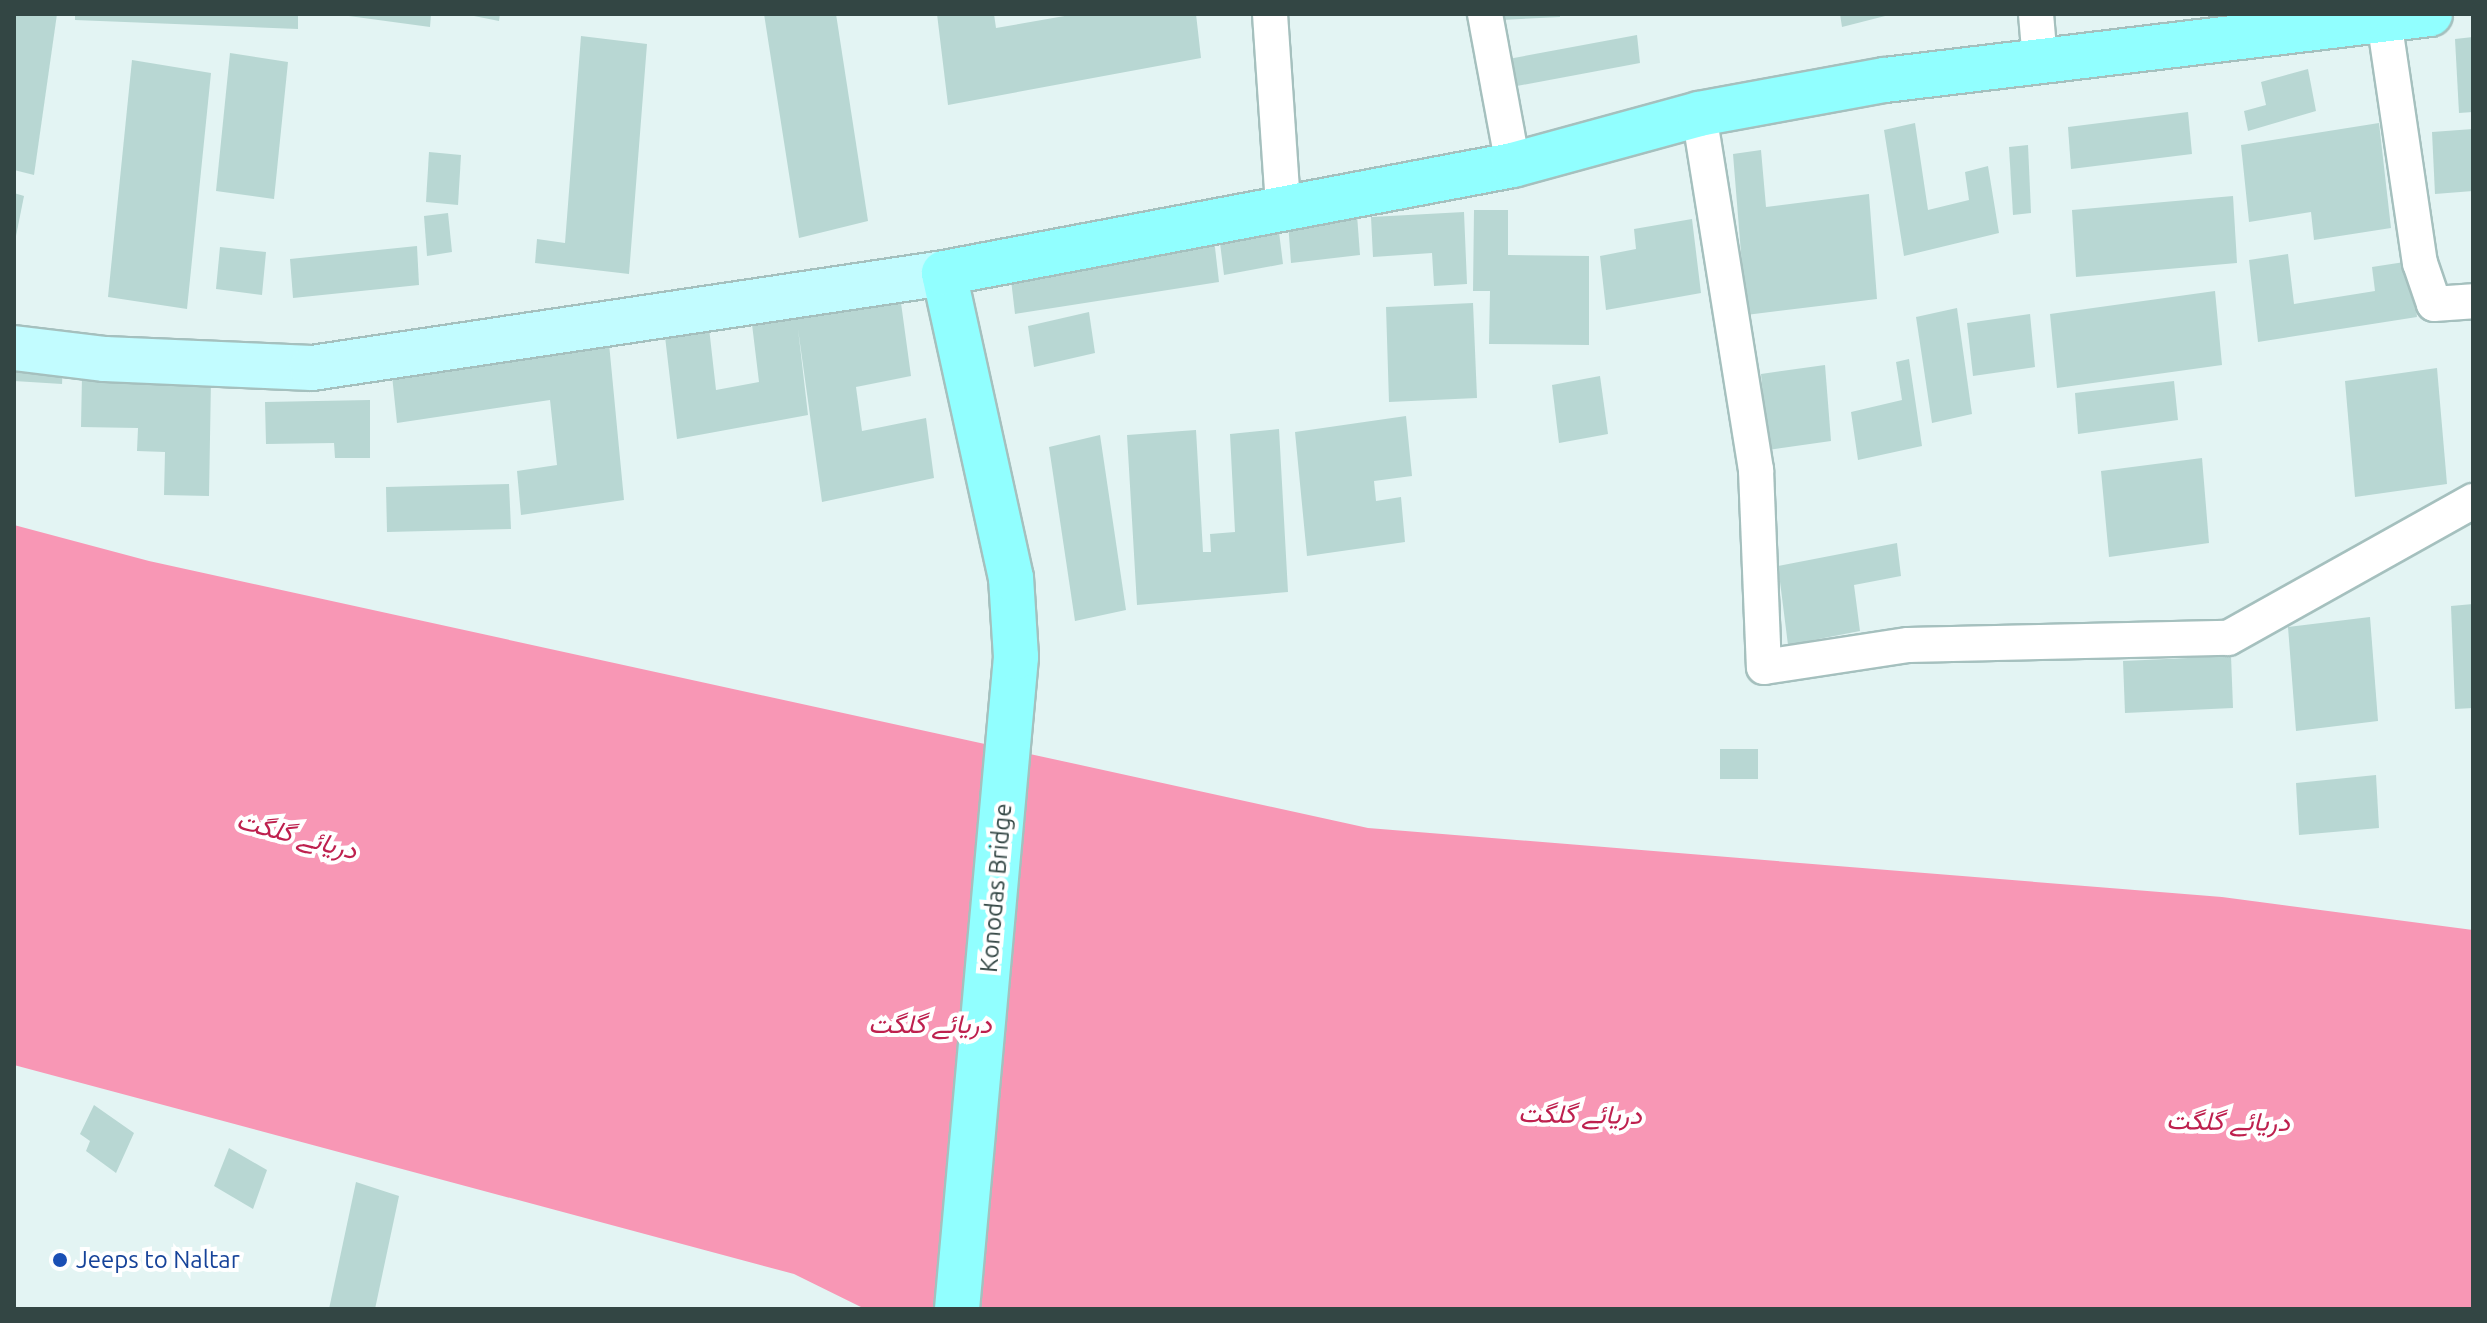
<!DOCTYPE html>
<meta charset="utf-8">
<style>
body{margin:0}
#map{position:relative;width:2487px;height:1323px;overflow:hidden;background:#e3f4f3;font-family:Ubuntu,Vazirmatn,sans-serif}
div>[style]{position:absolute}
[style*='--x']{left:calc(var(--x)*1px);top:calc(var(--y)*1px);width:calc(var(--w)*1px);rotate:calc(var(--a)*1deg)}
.water>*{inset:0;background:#f897b5}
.building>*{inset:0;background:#b8d7d3}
.roads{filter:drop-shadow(2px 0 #a5c0be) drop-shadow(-2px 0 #a5c0be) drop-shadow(0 2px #a5c0be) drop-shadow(0 -2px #a5c0be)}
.street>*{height:34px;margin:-17px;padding:0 17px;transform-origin:17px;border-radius:17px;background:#fff}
.secondary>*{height:44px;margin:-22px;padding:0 22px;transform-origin:22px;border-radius:22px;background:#c2fcff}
.primary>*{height:44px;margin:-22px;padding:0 22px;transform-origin:22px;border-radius:22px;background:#91ffff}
.dots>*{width:22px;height:22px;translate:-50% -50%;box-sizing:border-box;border:4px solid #fff;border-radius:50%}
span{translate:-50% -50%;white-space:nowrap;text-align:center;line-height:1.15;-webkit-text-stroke:8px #fff;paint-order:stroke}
.street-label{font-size:24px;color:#334644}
.transit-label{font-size:24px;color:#164399}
.left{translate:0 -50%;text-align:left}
.water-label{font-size:26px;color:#be204e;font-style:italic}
.frame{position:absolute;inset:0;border:16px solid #334644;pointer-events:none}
</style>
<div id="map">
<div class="water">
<i style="clip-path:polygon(14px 525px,149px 561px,1368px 828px,2222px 897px,2473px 930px,2473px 1309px,865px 1309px,794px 1274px,14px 1065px)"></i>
</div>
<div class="building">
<i style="clip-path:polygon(14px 14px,57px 14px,34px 175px,14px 170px)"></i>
<i style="clip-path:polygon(75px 14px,298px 14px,298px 29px,75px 20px)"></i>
<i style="clip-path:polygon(334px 14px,431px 14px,430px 27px)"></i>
<i style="clip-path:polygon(464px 14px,500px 14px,499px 21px)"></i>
<i style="clip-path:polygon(764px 14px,836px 14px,868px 221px,799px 238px)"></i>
<i style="clip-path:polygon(937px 14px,994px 14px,996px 28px,1076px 14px,1196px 14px,1201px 58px,948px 105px)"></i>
<i style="clip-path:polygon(1502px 14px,1560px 14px,1560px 17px,1502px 20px)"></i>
<i style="clip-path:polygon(1840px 14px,1889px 14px,1889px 15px,1842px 27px)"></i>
<i style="clip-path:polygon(1637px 35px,1640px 63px,1506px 88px,1503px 60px)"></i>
<i style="clip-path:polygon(581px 36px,647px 44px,629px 274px,535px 263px,537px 239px,565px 243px)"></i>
<i style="clip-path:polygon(2473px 37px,2473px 112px,2459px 113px,2455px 39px)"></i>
<i style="clip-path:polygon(230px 53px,288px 62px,274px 199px,216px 191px)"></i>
<i style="clip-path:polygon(132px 60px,211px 73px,187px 309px,108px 297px)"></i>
<i style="clip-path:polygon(2308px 69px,2316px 111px,2248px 131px,2244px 111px,2266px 105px,2261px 82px)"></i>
<i style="clip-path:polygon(2188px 112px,2192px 154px,2071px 169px,2068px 127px)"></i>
<i style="clip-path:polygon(1915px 123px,1928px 210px,1969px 200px,1965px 172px,1988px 166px,1999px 233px,1904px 256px,1884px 130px)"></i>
<i style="clip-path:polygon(2379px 123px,2391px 228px,2314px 240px,2311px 212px,2249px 222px,2241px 145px)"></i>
<i style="clip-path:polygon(2473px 129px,2473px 191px,2435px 194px,2432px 132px)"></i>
<i style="clip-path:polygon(2028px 145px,2031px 213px,2013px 215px,2009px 147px)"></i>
<i style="clip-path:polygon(1761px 150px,1766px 207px,1869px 194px,1877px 299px,1746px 315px,1733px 154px)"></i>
<i style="clip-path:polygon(429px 152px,461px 155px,458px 205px,426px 202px)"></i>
<i style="clip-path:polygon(14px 193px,24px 196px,15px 241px,14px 241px)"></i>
<i style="clip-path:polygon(2233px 196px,2237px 263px,2076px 277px,2072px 210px)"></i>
<i style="clip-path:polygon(1474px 210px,1508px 210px,1508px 255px,1589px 256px,1589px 345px,1489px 344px,1490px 291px,1473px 291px)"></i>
<i style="clip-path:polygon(1464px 212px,1467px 284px,1434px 286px,1432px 253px,1373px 257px,1371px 217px)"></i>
<i style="clip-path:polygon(448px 213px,452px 252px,427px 256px,424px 216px)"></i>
<i style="clip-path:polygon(1357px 215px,1360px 255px,1291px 263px,1288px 222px)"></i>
<i style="clip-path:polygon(1692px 219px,1701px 293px,1606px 310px,1600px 256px,1636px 249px,1634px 229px)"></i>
<i style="clip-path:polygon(1278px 224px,1283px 264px,1224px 275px,1219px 235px)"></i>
<i style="clip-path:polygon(1214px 239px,1219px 282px,1015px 314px,1010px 271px)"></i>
<i style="clip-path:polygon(417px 246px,419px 285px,293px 298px,290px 259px)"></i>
<i style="clip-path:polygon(220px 247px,266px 252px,262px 295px,216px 289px)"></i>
<i style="clip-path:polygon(2288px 254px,2294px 304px,2375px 291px,2372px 267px,2411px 261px,2417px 317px,2258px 342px,2249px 260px)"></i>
<i style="clip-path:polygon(898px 281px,911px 376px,856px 387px,862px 431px,926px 418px,934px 478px,822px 502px,798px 329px,808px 415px,677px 439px,664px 328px,708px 319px,716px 390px,759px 382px,751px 316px)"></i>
<i style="clip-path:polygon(2215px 291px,2222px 365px,2057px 388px,2050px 314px)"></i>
<i style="clip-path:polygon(1473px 303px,1477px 398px,1389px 402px,1386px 307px)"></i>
<i style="clip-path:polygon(1957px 308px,1972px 414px,1932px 423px,1916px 317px)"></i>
<i style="clip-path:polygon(1089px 312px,1095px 353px,1034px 367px,1028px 326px)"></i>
<i style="clip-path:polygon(2030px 314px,2035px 367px,1973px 376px,1967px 323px)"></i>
<i style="clip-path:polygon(608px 333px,624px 500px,521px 515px,517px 471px,557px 465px,550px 400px,397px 423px,391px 366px)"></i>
<i style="clip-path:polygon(1909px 359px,1922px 446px,1858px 460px,1851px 412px,1902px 400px,1896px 362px)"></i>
<i style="clip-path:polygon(14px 361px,63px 364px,62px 384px,14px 381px)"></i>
<i style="clip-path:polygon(1825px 365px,1831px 441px,1768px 450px,1761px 374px)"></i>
<i style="clip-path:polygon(2437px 368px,2447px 484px,2355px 497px,2345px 381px)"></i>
<i style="clip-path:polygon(82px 376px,211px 380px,209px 496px,164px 495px,165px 452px,137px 451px,138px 428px,81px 427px)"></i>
<i style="clip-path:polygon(1600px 376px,1608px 434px,1559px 443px,1552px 385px)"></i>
<i style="clip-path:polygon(2174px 381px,2178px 420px,2078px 434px,2075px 393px)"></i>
<i style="clip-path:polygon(370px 400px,370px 458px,335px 458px,334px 443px,266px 444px,265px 402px)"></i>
<i style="clip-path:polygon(1406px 416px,1412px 476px,1374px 481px,1376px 501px,1401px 497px,1405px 542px,1307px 556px,1295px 432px)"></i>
<i style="clip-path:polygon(1279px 429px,1288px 592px,1137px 605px,1127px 435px,1196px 430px,1203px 552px,1211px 552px,1210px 534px,1235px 532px,1230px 434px)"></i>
<i style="clip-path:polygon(1100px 435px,1126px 610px,1075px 621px,1049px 447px)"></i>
<i style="clip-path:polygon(2202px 458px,2209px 543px,2109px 557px,2101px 471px)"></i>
<i style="clip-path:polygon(509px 484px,511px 529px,387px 532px,386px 487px)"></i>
<i style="clip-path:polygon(1897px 543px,1901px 576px,1854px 585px,1860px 631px,1788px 645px,1778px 566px)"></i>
<i style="clip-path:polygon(2473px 604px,2473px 708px,2455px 709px,2451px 606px)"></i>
<i style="clip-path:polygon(2370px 617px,2378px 721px,2296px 731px,2288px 627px)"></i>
<i style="clip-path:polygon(2231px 656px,2233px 708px,2125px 713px,2123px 661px)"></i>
<i style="clip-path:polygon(1720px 749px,1758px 749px,1758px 779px,1720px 779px)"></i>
<i style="clip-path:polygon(2376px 775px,2379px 828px,2299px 835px,2296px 783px)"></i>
<i style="clip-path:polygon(94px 1105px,134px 1133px,116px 1173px,86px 1151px,90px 1141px,80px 1134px)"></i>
<i style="clip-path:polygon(229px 1148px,267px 1170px,253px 1209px,214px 1186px)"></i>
<i style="clip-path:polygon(356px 1182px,399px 1196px,375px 1309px,329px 1309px)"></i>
</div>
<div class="roads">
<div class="street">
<i style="--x:1270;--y:14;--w:192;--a:86.1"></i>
<i style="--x:1485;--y:14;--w:154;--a:79.5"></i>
<i style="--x:2036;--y:14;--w:47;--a:85.1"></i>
<i style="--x:2384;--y:20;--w:246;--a:81.6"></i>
<i style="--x:2420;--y:263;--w:43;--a:71.1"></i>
<i style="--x:2434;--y:304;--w:39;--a:-4"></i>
<i style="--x:1699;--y:114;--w:361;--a:80.9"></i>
<i style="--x:1756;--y:470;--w:197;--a:87.7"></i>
<i style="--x:1764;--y:667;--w:146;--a:-8.7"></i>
<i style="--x:1908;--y:645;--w:320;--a:-1.3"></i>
<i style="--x:2228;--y:638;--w:281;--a:-29.2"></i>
</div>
<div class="secondary">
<i style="--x:14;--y:348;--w:92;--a:6.9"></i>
<i style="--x:105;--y:359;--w:207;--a:2.5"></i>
<i style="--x:312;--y:368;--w:639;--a:-8.55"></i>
</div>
<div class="primary">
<i style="--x:957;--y:1309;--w:655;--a:-84.83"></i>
<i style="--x:1016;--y:657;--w:79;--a:-93.6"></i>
<i style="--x:1011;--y:578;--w:312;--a:-102.4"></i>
<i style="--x:944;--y:273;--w:579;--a:-10.75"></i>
<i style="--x:1513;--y:165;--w:193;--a:-15.3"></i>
<i style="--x:1699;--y:114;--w:189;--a:-10.4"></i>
<i style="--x:1885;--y:80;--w:549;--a:-6.9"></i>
</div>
</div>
<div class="dots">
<i style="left:60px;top:1260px;background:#1a4fb4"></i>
</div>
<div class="street-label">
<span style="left:996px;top:888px;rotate:-85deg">Konodas Bridge</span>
</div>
<div class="transit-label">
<span class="left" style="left:76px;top:1260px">Jeeps to Naltar</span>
</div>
<div class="water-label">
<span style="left:297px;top:835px;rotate:15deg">دریائے گلگت</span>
<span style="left:930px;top:1024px">دریائے گلگت</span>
<span style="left:1580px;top:1114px;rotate:1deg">دریائے گلگت</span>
<span style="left:2228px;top:1121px;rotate:1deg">دریائے گلگت</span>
</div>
<div class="frame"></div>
</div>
